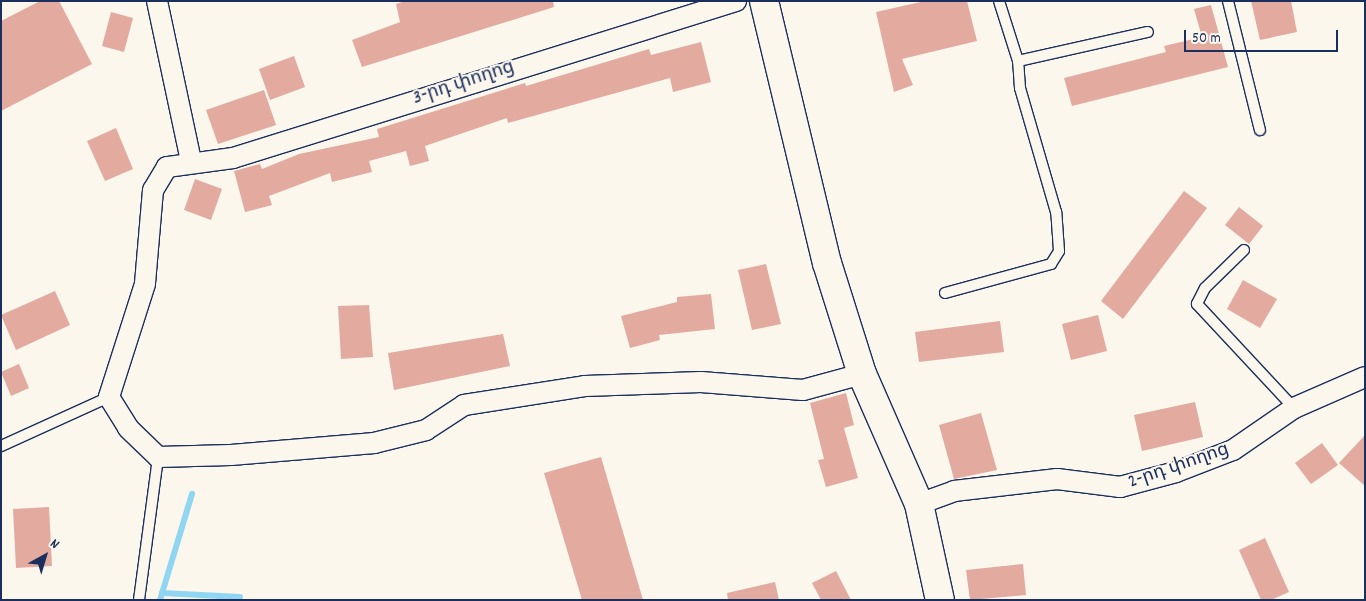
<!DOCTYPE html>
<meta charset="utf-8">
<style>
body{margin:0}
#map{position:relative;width:1366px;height:601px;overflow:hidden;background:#fbf7ec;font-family:Dekko,"Noto Sans Armenian",sans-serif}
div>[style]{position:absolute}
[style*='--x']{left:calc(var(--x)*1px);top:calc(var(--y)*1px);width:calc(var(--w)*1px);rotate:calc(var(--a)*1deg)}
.stream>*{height:6px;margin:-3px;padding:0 3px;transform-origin:3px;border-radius:3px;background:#90d6f2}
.building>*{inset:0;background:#e3aaa0}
.roads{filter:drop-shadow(1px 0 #1b2f5e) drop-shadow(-1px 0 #1b2f5e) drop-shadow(0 1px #1b2f5e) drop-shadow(0 -1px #1b2f5e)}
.lane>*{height:10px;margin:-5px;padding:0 5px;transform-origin:5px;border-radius:5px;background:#fbf7ec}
.street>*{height:20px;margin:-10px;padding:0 10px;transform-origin:10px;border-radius:10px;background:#fbf7ec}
.secondary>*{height:28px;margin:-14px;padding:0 14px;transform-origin:14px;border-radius:14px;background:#fbf7ec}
span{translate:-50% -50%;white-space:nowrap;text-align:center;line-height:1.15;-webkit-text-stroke:4px #fbf7ec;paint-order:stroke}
.street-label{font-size:19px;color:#1b2f5e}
.frame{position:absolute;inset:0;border:2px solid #1b2f5e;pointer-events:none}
.north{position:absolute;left:20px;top:531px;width:50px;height:50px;-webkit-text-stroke:4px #fbf7ec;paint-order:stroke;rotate:39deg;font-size:14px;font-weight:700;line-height:20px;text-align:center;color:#1b2f5e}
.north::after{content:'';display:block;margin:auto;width:18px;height:22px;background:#1b2f5e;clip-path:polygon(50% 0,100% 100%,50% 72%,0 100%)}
.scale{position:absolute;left:1184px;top:30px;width:154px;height:22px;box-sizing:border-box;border:2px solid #1b2f5e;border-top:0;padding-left:6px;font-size:15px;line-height:18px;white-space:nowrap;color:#1b2f5e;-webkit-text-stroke:4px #fbf7ec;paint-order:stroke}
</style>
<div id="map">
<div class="stream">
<i style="--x:162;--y:593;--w:78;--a:2.9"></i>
<i style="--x:160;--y:600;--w:111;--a:-73.2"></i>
</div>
<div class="building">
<i style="clip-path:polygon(40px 1px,59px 1px,92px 64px,1px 111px,1px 21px)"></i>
<i style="clip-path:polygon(405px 1px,553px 1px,554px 7px,362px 67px,352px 40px,400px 22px,396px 4px)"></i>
<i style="clip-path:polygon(925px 1px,967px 1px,977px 41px,902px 59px,913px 85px,894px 92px,876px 12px)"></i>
<i style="clip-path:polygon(1251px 1px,1291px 1px,1297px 32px,1260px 40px)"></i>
<i style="clip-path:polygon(1211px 5px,1228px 67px,1072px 106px,1064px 78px,1166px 52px,1164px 46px,1202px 37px,1194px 9px)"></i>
<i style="clip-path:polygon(111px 12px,133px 18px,124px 52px,102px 46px)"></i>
<i style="clip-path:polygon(701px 42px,711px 82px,673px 92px,670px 78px,508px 123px,507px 118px,425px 146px,429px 161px,410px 166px,406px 151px,369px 161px,372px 172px,332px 182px,330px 173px,269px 196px,272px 205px,245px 212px,234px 171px,260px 164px,262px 169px,299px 154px,379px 137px,377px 129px,525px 83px,526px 86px,649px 49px,651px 55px)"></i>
<i style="clip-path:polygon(294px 56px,305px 87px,270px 100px,259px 69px)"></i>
<i style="clip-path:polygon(264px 90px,276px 125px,218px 144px,206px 110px)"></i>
<i style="clip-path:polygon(116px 128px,133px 169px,105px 181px,87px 141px)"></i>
<i style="clip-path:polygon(195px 179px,222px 189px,211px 220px,184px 210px)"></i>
<i style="clip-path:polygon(1184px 191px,1207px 208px,1123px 319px,1101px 301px)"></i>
<i style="clip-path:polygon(1239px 207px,1263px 226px,1249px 244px,1225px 225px)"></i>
<i style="clip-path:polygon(766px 264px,781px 324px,752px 330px,738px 270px)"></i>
<i style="clip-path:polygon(1243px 280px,1277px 299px,1260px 328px,1227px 309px)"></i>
<i style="clip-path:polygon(55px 291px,70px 325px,16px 350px,1px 315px)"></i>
<i style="clip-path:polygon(711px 294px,715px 329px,659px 335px,660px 340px,630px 348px,621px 316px,677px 302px,677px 297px)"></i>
<i style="clip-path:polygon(369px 305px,373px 357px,341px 359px,338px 306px)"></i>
<i style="clip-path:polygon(1098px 315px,1107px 351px,1071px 360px,1062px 324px)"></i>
<i style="clip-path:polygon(1000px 321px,1004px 352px,919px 362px,915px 332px)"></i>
<i style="clip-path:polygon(503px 334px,510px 366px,394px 390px,388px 353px)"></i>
<i style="clip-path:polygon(19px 364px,29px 388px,11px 396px,1px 372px)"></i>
<i style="clip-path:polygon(846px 393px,854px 425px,844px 428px,858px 478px,826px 487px,818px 460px,824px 459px,810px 403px)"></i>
<i style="clip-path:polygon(1195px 402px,1203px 437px,1142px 451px,1134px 415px)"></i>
<i style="clip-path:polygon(981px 413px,997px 470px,954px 479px,939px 425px)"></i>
<i style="clip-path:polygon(1365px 435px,1365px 486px,1339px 463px)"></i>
<i style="clip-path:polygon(1322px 443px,1338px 465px,1311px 484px,1295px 463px)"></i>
<i style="clip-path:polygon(601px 457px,643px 600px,582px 600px,544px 473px)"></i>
<i style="clip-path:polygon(49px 507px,52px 566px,16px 568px,13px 509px)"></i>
<i style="clip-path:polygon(1265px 538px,1289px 592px,1271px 600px,1261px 600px,1239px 550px)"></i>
<i style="clip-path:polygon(1023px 564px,1026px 595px,970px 600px,966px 570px)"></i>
<i style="clip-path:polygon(836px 571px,851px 600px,821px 600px,812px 583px)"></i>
<i style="clip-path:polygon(775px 582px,779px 600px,728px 600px,727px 593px)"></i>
</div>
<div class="roads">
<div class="lane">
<i style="--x:999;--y:1;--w:63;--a:72.4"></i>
<i style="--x:1018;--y:61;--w:133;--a:-12.6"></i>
<i style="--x:1228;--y:1;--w:133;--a:76.1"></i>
<i style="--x:1244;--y:250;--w:54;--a:135.7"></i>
<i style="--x:1205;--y:288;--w:18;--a:117"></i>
<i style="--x:1197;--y:304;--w:142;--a:47"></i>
<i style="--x:945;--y:293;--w:110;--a:-15.3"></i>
<i style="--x:1051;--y:264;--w:15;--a:-58"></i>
<i style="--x:1059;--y:251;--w:39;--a:-94"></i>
<i style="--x:1056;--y:212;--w:129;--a:-106.2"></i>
<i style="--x:1020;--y:88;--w:27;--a:-94"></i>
<i style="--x:1;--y:446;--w:119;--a:-24.4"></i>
<i style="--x:139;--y:600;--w:144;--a:-82.4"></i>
</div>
<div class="street">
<i style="--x:157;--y:1;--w:164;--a:78"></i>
<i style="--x:736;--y:1;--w:527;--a:162.67"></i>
<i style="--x:233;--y:158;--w:67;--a:172.2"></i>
<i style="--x:167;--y:167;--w:27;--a:121"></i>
<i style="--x:153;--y:190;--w:94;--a:94.9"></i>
<i style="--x:145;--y:284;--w:119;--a:107.7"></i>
<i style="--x:109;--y:397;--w:36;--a:58"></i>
<i style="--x:128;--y:428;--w:42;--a:44"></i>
<i style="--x:158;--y:457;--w:73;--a:-1.6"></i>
<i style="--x:231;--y:455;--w:144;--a:-4.8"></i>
<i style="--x:374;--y:443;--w:54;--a:-14"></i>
<i style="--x:426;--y:430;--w:45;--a:-33.3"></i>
<i style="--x:464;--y:405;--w:122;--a:-8.9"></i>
<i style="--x:585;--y:386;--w:116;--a:-2"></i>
<i style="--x:701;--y:382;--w:102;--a:4.5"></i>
<i style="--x:803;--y:390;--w:61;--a:-15.2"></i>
<i style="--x:919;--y:504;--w:37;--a:-20"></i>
<i style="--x:954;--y:491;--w:104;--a:-6.6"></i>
<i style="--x:1057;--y:479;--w:64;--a:7.2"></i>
<i style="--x:1120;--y:487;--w:58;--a:-15"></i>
<i style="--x:1176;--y:472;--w:61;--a:-21.1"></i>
<i style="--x:1233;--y:450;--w:74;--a:-34.5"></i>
<i style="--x:1294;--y:408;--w:77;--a:-23.6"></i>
</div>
<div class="secondary">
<i style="--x:764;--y:1;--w:269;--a:76.5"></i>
<i style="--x:827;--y:263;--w:116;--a:72.5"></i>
<i style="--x:862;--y:374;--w:142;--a:66.3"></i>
<i style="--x:919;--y:504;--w:98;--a:77.7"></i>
</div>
</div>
<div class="street-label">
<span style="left:464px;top:84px;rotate:-18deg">3-րդ փողոց</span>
<span style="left:1179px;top:467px;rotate:-19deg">2-րդ փողոց</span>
</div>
<div class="frame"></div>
<div class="north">N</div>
<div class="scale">50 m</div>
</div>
